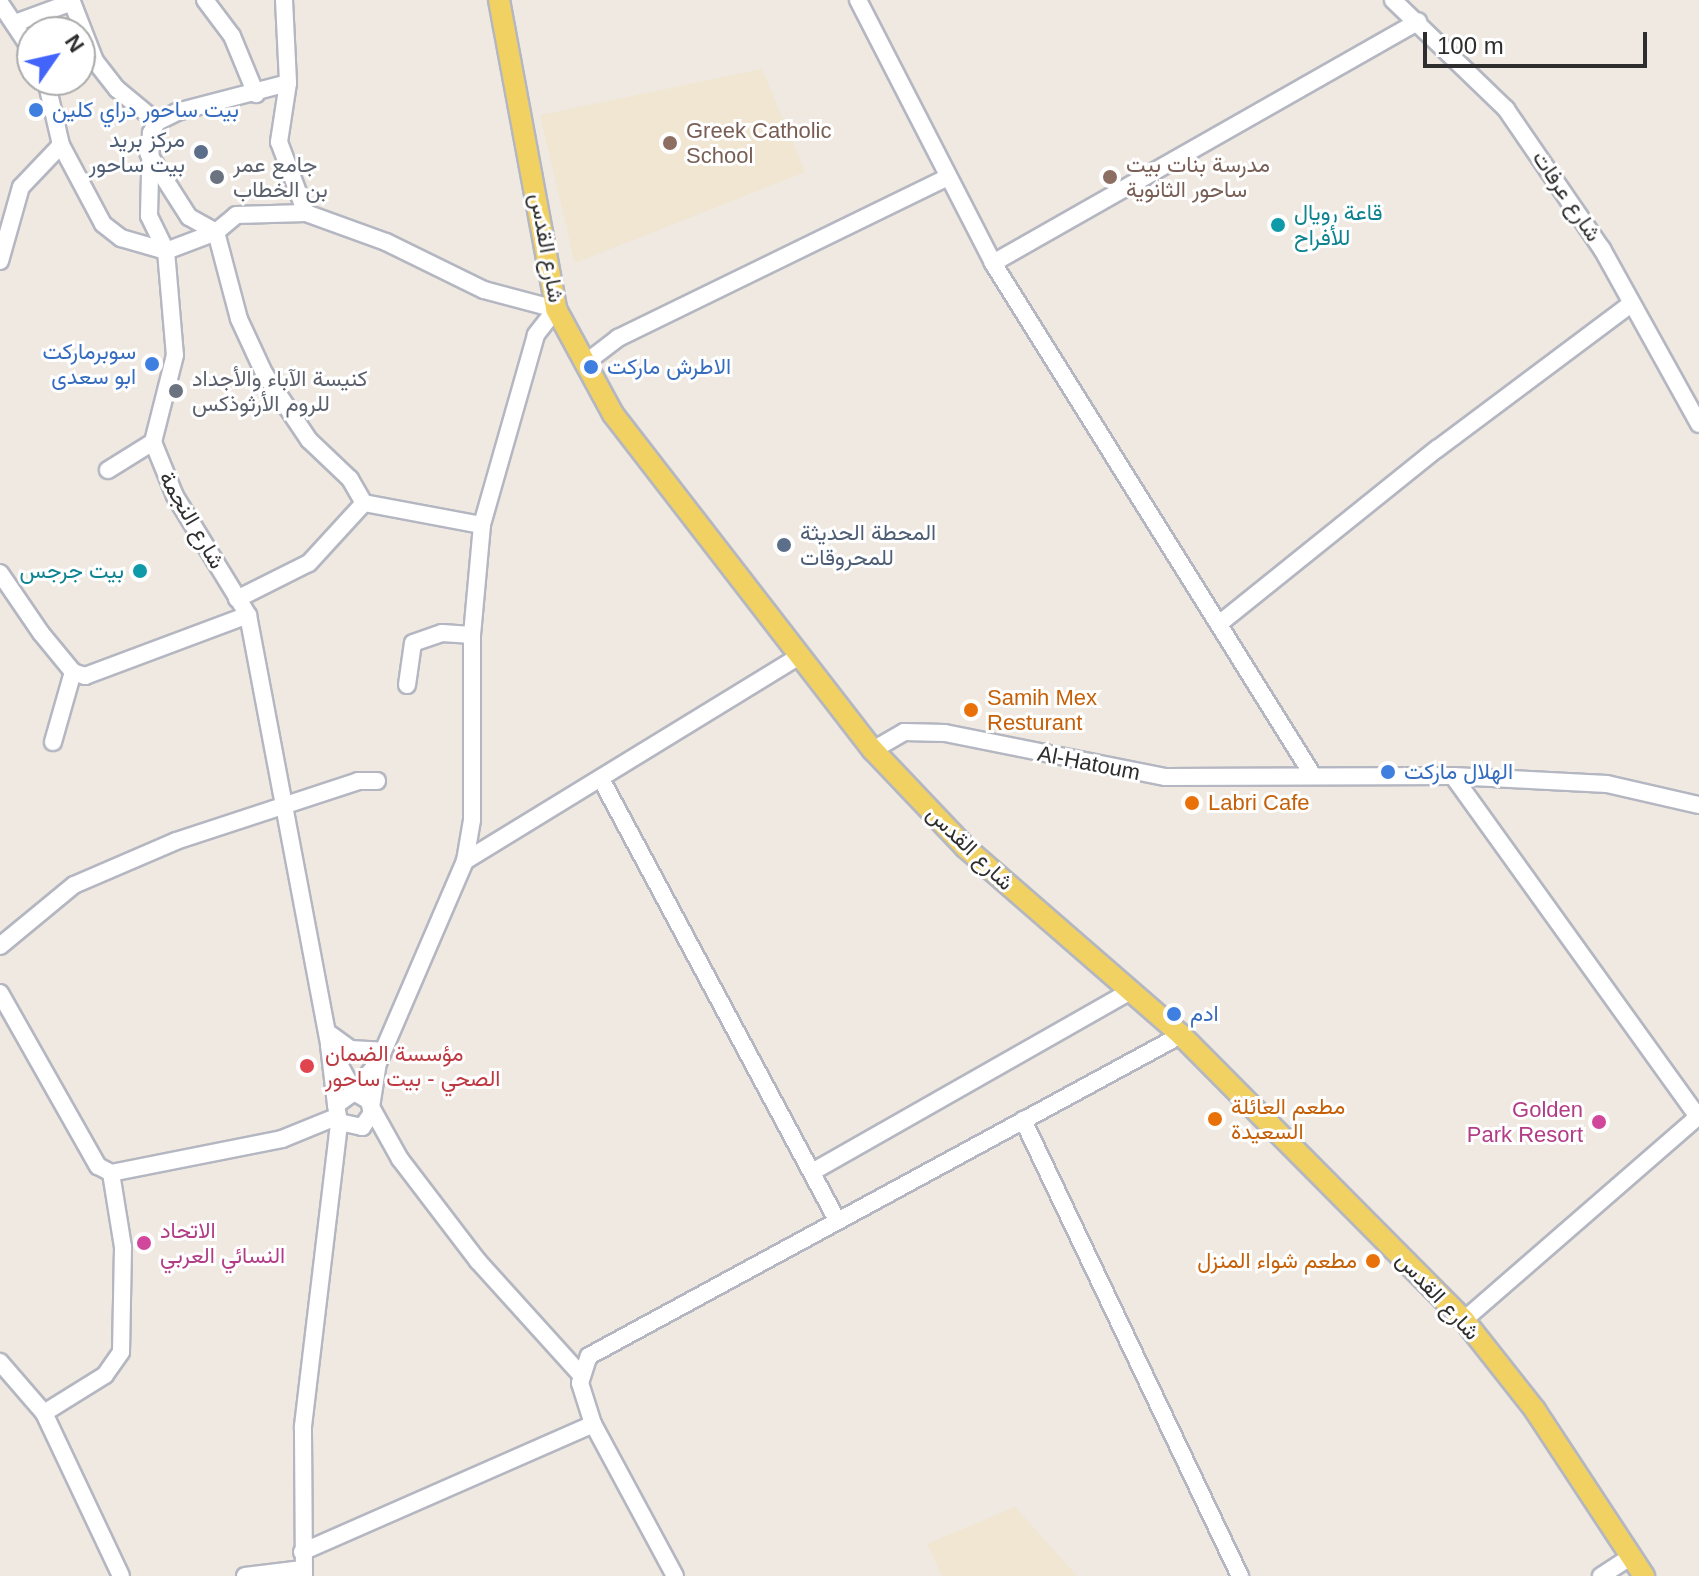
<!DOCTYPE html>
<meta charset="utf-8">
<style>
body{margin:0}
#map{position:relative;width:1699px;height:1576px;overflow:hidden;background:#efe9e1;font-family:Arial,Vazirmatn,sans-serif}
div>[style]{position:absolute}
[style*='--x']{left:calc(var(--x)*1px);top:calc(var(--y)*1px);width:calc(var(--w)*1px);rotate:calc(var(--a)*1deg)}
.education>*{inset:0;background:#f0e6d1}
.roads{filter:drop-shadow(2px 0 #b4b7c1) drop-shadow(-2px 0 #b4b7c1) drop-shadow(0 2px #b4b7c1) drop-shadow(0 -2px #b4b7c1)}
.minor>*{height:16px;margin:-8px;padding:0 8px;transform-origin:8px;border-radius:8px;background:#fff}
.major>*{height:20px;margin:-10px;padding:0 10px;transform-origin:10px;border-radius:10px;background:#f2d163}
.dots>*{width:22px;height:22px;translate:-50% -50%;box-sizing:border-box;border:4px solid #fff;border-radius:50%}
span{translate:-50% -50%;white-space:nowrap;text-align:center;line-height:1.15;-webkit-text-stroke:6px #fff;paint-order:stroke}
.shop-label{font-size:22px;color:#366cbe}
.left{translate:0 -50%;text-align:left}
.right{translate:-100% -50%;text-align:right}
.education-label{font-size:22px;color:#785e54}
.service-label{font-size:22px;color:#4e5e75}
.worship-label{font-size:22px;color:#5b616d}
.street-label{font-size:22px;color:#2e2e2e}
.culture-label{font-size:22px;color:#0d838f}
.food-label{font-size:22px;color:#c56008}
.health-label{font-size:22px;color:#be3a42}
.hotel-label{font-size:22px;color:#b23c85}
.north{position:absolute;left:16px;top:16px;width:80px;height:80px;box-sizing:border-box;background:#fff;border:2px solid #ababab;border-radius:50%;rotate:56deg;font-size:22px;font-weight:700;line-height:32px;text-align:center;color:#2e2e2e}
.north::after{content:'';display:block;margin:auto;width:28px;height:36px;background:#4264fb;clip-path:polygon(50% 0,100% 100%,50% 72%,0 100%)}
.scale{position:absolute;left:1423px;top:32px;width:224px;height:36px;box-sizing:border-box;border:4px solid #2e2e2e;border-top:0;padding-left:10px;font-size:24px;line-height:28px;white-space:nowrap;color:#2e2e2e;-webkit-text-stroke:6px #fff;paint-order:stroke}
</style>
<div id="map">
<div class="education">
<i style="clip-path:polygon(762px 69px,805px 172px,575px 263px,540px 115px)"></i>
<i style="clip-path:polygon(1015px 1507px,1077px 1576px,942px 1576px,927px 1544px)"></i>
</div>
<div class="roads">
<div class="minor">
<i style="--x:205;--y:0;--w:45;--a:53.1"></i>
<i style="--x:232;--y:36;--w:63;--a:67.5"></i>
<i style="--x:284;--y:0;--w:83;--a:87.2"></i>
<i style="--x:288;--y:83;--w:115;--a:165.4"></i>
<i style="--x:177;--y:112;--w:22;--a:153"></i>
<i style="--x:157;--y:122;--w:13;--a:119"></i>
<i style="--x:151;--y:133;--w:83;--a:91.4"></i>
<i style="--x:149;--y:216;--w:39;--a:64"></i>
<i style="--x:166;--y:251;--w:104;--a:85.1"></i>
<i style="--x:175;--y:355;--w:90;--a:104.2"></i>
<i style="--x:153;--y:442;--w:58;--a:67.8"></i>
<i style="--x:175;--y:496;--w:140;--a:58.5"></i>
<i style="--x:248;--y:615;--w:438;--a:79.3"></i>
<i style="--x:329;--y:1045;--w:60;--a:83.3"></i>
<i style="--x:858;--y:0;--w:296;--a:62.8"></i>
<i style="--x:993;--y:263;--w:602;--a:58.02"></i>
<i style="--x:1393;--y:0;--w:157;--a:44"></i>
<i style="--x:1506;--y:109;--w:170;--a:55.6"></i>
<i style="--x:1602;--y:249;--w:200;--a:61"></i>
<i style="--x:0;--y:3;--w:58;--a:56.3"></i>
<i style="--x:15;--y:23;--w:61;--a:-20.2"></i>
<i style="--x:72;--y:2;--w:63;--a:68.7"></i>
<i style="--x:95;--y:61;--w:36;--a:52"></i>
<i style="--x:117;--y:89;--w:52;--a:39.5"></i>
<i style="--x:46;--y:80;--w:67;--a:77"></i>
<i style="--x:61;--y:145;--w:89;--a:62"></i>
<i style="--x:103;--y:224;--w:23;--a:38"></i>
<i style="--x:121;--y:238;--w:47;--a:16.1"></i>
<i style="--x:166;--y:251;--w:53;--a:-20.8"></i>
<i style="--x:216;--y:232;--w:26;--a:-40"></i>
<i style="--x:236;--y:215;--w:70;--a:-1.6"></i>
<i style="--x:306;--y:213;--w:85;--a:19.9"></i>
<i style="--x:386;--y:242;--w:109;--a:26.1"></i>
<i style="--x:484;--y:290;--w:74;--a:14.8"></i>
<i style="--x:556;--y:309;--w:33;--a:128"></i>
<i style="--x:536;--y:335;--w:198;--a:105.9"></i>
<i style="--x:482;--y:525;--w:110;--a:95.2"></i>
<i style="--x:472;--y:635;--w:185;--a:90"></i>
<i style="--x:472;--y:820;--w:42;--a:99.7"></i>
<i style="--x:465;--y:861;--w:218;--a:113.3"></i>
<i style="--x:379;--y:1061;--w:40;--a:129"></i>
<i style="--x:354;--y:1092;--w:22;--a:144"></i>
<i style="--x:336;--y:1105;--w:17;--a:80"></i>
<i style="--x:339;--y:1122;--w:24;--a:12"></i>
<i style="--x:362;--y:1127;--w:17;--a:-54"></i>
<i style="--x:372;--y:1113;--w:12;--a:-104"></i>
<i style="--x:369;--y:1101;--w:17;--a:-149"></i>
<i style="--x:354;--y:1092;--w:53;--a:-118"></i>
<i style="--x:288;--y:83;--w:60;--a:98.7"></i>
<i style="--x:279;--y:142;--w:76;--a:69.2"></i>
<i style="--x:148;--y:153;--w:76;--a:57.4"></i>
<i style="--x:189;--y:217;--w:31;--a:29"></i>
<i style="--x:216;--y:232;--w:90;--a:75.2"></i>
<i style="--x:239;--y:319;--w:60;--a:65.2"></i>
<i style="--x:264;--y:373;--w:81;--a:56.1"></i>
<i style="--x:309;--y:440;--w:57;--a:43.6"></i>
<i style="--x:350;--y:479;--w:28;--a:60"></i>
<i style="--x:0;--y:261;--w:77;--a:-74.2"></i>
<i style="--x:21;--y:187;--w:58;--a:-46.4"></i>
<i style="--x:993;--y:263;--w:489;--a:-29.6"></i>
<i style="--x:584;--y:364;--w:43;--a:-37.4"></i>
<i style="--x:618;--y:338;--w:367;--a:-26"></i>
<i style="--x:108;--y:470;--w:53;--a:-31.9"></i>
<i style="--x:364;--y:503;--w:120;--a:10.6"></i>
<i style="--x:0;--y:573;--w:73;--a:55.7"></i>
<i style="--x:41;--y:633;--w:50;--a:50.6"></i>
<i style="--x:73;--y:672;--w:13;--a:18"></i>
<i style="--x:85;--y:676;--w:174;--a:-20.5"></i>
<i style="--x:237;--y:599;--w:80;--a:-26.6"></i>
<i style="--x:309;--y:563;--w:81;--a:-47.5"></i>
<i style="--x:1219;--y:624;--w:280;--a:-38.8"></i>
<i style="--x:1437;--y:449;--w:242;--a:-36.8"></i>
<i style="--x:407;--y:685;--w:42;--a:-81.9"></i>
<i style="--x:413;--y:643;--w:31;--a:-19"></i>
<i style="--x:442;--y:633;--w:30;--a:4"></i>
<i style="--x:53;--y:742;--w:73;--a:-74.1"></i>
<i style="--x:873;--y:750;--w:36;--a:-30"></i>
<i style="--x:904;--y:732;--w:41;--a:1.4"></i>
<i style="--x:945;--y:733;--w:225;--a:11.3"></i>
<i style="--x:1166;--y:777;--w:287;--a:-0.2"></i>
<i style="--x:1453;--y:776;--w:154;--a:3"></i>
<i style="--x:1607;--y:784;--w:94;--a:12.9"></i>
<i style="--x:1453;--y:776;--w:421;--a:54.3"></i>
<i style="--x:601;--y:779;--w:500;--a:61.85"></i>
<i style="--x:465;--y:861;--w:392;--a:-31.5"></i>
<i style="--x:0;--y:946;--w:96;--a:-39.5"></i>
<i style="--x:74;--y:885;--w:111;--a:-23.3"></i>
<i style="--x:176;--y:841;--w:192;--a:-18.2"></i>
<i style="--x:358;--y:781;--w:19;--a:0"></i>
<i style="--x:0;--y:993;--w:199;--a:60.5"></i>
<i style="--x:98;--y:1166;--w:15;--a:28"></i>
<i style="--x:111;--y:1173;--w:174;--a:-11.2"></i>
<i style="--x:282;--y:1139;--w:58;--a:-22.2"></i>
<i style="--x:327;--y:1032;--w:29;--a:36"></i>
<i style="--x:350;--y:1049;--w:33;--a:3"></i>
<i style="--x:378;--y:1062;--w:46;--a:98.8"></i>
<i style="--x:371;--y:1107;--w:60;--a:60.9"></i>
<i style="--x:400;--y:1159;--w:128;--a:52.6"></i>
<i style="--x:478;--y:1261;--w:154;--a:47.9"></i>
<i style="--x:1023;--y:1120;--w:505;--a:64.55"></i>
<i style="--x:812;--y:1172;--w:367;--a:-29.6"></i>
<i style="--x:1464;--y:1320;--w:311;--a:-41"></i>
<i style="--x:0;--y:1362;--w:67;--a:49.2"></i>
<i style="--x:44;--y:1413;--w:180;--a:64.7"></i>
<i style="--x:44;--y:1413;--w:72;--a:-31.9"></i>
<i style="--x:105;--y:1375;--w:28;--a:-55"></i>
<i style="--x:121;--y:1352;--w:105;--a:-88.9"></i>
<i style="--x:123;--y:1247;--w:75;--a:-99.2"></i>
<i style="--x:302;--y:1552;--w:318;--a:-23.7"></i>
<i style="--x:245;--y:1576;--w:58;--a:-6.9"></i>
<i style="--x:304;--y:1576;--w:150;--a:-90.4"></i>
<i style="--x:303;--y:1426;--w:306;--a:-83.2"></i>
<i style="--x:675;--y:1576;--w:173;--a:-118.3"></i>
<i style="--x:593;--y:1424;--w:43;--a:-107.6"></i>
<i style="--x:580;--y:1383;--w:28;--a:-72"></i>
<i style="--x:589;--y:1356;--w:673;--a:-28.47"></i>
<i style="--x:1601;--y:1576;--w:37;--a:-33"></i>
</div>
<div class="major">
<i style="--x:499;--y:0;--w:314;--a:79.5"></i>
<i style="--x:556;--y:309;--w:119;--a:61.5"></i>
<i style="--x:613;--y:414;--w:425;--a:52.3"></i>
<i style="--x:873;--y:750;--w:134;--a:46.5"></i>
<i style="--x:965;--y:847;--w:286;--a:41"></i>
<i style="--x:1181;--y:1035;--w:402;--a:45.2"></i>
<i style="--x:1464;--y:1320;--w:115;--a:51.7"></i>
<i style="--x:1535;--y:1410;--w:199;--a:56.7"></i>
</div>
</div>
<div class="dots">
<i style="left:36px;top:110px;background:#3f7fe0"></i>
<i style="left:670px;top:143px;background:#8d6e63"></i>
<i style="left:201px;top:152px;background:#5c6f8a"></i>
<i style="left:217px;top:177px;background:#6b7280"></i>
<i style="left:1110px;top:177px;background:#8d6e63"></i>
<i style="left:1278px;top:225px;background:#0f9aa8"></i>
<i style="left:152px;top:364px;background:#3f7fe0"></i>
<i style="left:591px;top:367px;background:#3f7fe0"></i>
<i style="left:176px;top:391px;background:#6b7280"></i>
<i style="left:784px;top:545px;background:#5c6f8a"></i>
<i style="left:140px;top:571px;background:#0f9aa8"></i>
<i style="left:971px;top:710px;background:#e8710a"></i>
<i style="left:1388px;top:772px;background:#3f7fe0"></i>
<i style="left:1192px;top:803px;background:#e8710a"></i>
<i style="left:1174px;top:1014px;background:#3f7fe0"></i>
<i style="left:307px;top:1066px;background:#e0444e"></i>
<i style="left:1215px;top:1119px;background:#e8710a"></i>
<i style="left:1599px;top:1122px;background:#d1479c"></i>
<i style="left:144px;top:1243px;background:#d1479c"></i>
<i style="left:1373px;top:1261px;background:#e8710a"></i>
</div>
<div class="shop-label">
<span class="left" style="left:52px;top:110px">بيت ساحور دراي كلين</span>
<span class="right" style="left:136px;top:364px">سوبرماركت<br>ابو سعدى</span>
<span class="left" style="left:607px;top:367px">الاطرش ماركت</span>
<span class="left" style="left:1404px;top:772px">الهلال ماركت</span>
<span class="left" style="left:1190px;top:1014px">ادم</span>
</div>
<div class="education-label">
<span class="left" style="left:686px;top:143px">Greek Catholic<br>School</span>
<span class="left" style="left:1126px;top:177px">مدرسة بنات بيت<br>ساحور الثانوية</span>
</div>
<div class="service-label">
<span class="right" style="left:185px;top:152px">مركز بريد<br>بيت ساحور</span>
<span class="left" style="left:800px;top:545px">المحطة الحديثة<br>للمحروقات</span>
</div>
<div class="worship-label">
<span class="left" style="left:233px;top:177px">جامع عمر<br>بن الخطاب</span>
<span class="left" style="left:192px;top:391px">كنيسة الآباء والأجداد<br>للروم الأرثوذكس</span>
</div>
<div class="street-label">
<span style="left:1567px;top:196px;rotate:56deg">شارع عرفات</span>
<span style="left:547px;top:248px;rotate:80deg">شارع القدس</span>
<span style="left:192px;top:520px;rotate:60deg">شارع النجمة</span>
<span style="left:1089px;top:763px;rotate:11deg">Al-Hatoum</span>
<span style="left:970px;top:848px;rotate:44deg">شارع القدس</span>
<span style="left:1438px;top:1296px;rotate:47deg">شارع القدس</span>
</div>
<div class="culture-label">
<span class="left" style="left:1294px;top:225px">قاعة رويال<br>للأفراح</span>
<span class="right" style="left:124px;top:571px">بيت جرجس</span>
</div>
<div class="food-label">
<span class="left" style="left:987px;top:710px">Samih Mex<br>Resturant</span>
<span class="left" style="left:1208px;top:803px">Labri Cafe</span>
<span class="left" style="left:1231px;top:1119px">مطعم العائلة<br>السعيدة</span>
<span class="right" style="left:1357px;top:1261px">مطعم شواء المنزل</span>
</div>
<div class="health-label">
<span class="left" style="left:325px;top:1066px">مؤسسة الضمان<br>الصحي - بيت ساحور</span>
</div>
<div class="hotel-label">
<span class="right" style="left:1583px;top:1122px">Golden<br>Park Resort</span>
<span class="left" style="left:160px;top:1243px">الاتحاد<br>النسائي العربي</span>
</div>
<div class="north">N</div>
<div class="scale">100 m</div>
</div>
